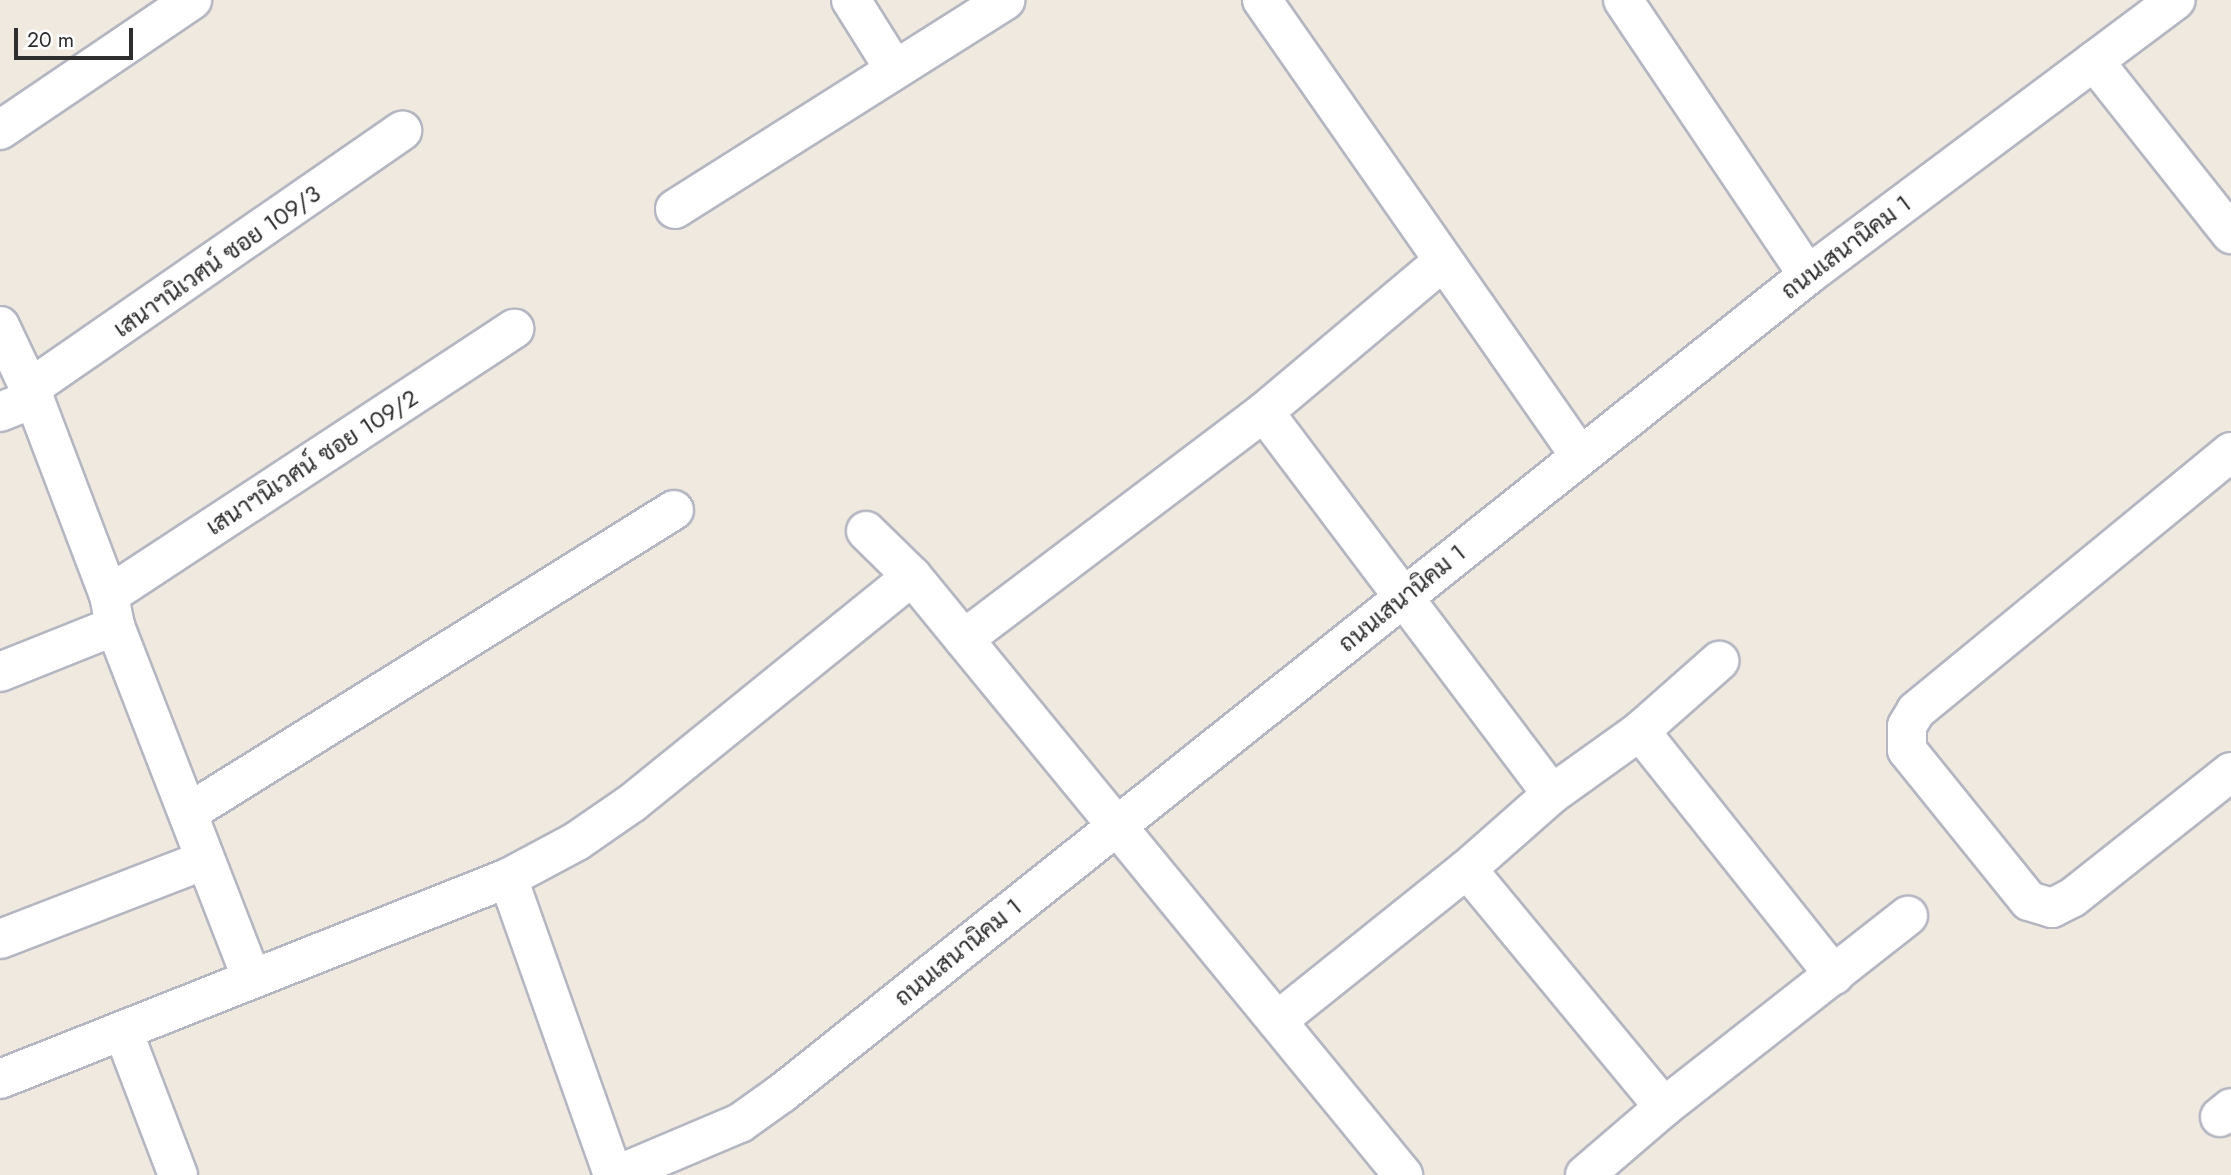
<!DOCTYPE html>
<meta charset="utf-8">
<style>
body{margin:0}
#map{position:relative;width:2231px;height:1175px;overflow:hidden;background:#efe9e0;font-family:Jost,Sarabun,sans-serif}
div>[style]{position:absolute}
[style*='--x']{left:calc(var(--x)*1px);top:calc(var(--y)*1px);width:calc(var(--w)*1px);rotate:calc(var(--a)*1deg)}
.roads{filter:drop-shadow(2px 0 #b4b6c1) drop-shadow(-2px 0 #b4b6c1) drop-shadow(0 2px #b4b6c1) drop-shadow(0 -2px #b4b6c1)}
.minor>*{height:38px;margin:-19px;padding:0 19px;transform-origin:19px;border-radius:19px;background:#fff}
span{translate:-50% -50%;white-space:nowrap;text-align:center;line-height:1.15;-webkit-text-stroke:6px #fff;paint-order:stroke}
.street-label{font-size:24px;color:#2e2e2e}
.scale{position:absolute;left:14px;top:28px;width:119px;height:32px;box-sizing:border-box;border:4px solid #2e2e2e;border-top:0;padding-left:9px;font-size:21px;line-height:24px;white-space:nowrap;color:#2e2e2e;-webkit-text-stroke:5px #fff;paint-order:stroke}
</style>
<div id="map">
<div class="roads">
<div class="minor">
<i style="--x:851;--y:0;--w:79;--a:57.9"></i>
<i style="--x:1262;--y:0;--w:556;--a:55.11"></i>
<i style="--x:1623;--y:0;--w:331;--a:56.1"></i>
<i style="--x:2094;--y:61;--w:221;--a:51.6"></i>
<i style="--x:0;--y:130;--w:232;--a:-34.1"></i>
<i style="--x:675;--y:209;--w:391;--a:-32.3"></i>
<i style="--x:0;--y:326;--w:80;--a:64.7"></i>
<i style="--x:34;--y:398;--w:211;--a:69.2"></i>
<i style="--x:109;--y:595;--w:32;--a:79"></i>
<i style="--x:115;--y:626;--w:376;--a:68.8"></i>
<i style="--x:29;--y:389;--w:454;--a:-34.7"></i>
<i style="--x:0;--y:412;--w:37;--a:-22"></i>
<i style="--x:1264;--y:412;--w:478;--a:53"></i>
<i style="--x:2231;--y:452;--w:408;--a:140.6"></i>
<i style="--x:1916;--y:711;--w:17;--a:121"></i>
<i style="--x:1907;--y:726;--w:24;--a:90"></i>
<i style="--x:1907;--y:750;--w:194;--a:51.1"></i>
<i style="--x:2029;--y:901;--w:24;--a:17"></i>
<i style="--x:2052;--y:908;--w:22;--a:-27"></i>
<i style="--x:2072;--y:898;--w:203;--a:-38.4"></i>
<i style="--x:866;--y:531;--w:64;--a:44.4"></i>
<i style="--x:912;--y:576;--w:775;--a:50.66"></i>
<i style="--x:109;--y:595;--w:485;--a:-33.3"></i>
<i style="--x:964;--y:639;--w:376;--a:-37.1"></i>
<i style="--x:1264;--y:412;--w:231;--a:-40.1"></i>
<i style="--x:0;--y:672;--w:124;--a:-21.8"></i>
<i style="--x:1640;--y:731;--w:312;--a:51.5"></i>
<i style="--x:191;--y:811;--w:569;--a:-31.93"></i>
<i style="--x:1467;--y:869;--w:309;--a:50.4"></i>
<i style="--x:508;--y:878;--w:315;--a:70.5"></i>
<i style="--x:0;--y:939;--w:220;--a:-21.1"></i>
<i style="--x:1277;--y:1021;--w:243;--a:-38.7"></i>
<i style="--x:1467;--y:869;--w:113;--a:-41.4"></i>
<i style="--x:1552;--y:794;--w:108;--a:-35.6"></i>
<i style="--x:1640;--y:731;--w:106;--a:-41.5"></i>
<i style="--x:123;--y:1031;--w:154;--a:69.1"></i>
<i style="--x:0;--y:1079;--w:546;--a:-21.59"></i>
<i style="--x:508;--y:878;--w:78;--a:-28.2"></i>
<i style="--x:577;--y:841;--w:67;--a:-34.6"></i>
<i style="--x:632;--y:803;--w:360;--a:-39"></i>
<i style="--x:2220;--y:1117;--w:14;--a:-39"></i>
<i style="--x:617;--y:1175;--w:134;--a:-22.9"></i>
<i style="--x:740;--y:1123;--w:52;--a:-35.5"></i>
<i style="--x:782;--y:1093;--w:1312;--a:-38.56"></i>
<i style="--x:1808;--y:275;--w:459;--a:-36.8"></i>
<i style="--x:1585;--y:1175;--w:104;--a:-40.7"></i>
<i style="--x:1664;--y:1107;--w:310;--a:-38.1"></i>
</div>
</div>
<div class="street-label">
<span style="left:1846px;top:247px;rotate:-37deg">ถนนเสนานิคม 1</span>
<span style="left:217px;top:261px;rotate:-35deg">เสนาฯนิเวศน์ ซอย 109/3</span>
<span style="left:312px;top:462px;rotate:-33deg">เสนาฯนิเวศน์ ซอย 109/2</span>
<span style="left:1402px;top:598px;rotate:-39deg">ถนนเสนานิคม 1</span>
<span style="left:958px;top:952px;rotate:-39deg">ถนนเสนานิคม 1</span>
</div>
<div class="scale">20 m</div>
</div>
